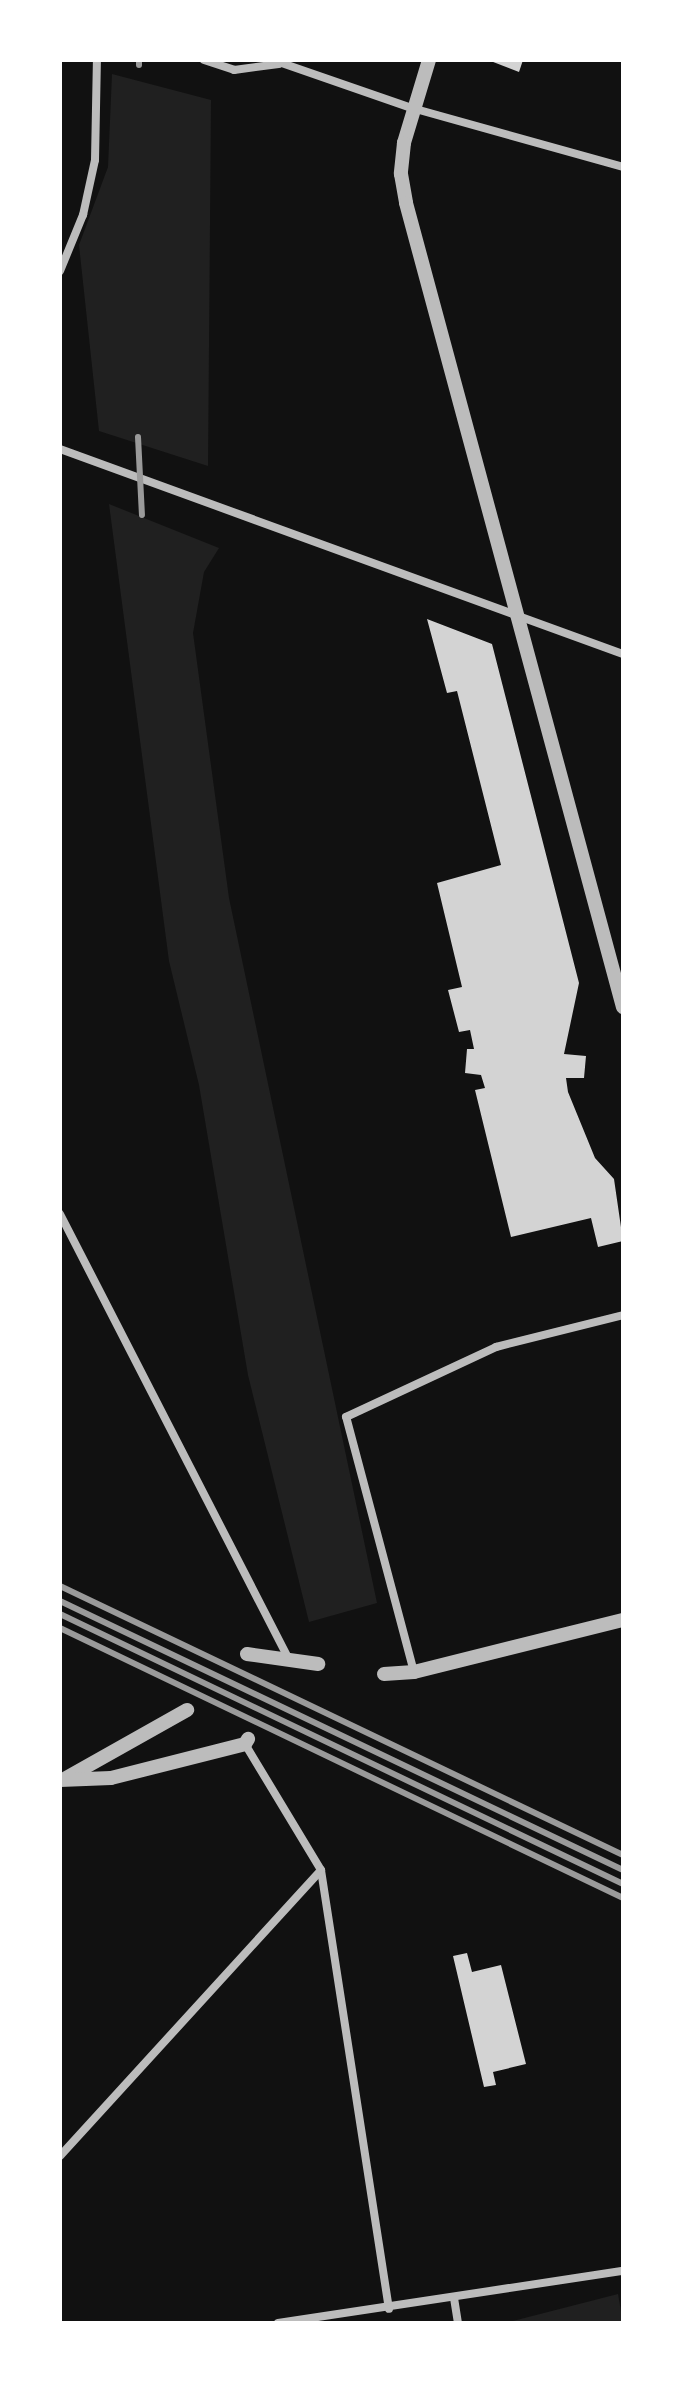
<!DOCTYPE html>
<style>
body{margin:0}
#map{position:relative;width:683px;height:2383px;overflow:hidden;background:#111;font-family:"Titillium Web",sans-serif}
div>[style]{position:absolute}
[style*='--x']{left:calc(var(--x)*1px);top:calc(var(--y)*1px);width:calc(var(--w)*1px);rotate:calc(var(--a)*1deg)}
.green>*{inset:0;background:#202020}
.building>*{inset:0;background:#d3d3d3}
.minor>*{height:8px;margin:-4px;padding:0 4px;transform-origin:4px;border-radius:4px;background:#bcbcbc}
.tertiary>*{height:14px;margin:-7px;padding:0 7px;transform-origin:7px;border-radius:7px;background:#bcbcbc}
.rail>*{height:6px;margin:-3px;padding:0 3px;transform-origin:3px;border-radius:3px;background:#9a9a9a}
span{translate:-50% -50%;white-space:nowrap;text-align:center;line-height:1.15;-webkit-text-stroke:6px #fff;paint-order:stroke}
.frame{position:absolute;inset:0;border:62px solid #fff;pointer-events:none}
</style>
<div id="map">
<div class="green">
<i style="clip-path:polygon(112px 74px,211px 100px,208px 466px,99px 431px,79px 245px,108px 167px)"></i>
<i style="clip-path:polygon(109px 504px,219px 548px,204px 572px,193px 633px,229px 898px,377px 1603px,309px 1622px,248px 1375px,199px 1085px,169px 961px)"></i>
<i style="clip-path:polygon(618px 2294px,623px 2323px,505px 2323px)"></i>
</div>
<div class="building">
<i style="clip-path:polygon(488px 60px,523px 60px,519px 72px)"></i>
<i style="clip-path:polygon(427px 619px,492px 644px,579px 983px,564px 1054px,586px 1056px,584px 1078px,566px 1078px,568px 1092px,595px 1158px,614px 1179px,623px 1241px,598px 1247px,591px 1218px,511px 1237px,475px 1090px,485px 1088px,481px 1075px,465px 1073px,467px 1049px,474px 1049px,470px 1030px,459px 1032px,448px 990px,462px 987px,437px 883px,501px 865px,457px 691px,447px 693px)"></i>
<i style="clip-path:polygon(467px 1953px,472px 1972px,501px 1965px,526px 2064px,493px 2072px,496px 2085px,484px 2087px,453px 1956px)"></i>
</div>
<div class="minor">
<i style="--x:204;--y:60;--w:32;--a:18"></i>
<i style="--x:234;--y:70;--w:45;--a:-7.6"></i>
<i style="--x:273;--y:60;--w:147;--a:19.1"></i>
<i style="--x:412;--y:108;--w:219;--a:15.6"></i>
<i style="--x:60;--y:271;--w:61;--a:-67.7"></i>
<i style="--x:83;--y:215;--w:56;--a:-77.7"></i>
<i style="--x:95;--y:160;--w:100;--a:-88.9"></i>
<i style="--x:60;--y:449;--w:599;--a:20.01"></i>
<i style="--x:60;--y:1214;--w:497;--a:62.8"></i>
<i style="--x:414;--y:1672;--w:264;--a:-104.9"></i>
<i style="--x:346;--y:1417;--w:166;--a:-25"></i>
<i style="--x:496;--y:1347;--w:131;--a:-14.1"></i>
<i style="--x:321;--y:1870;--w:444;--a:81.2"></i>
<i style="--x:60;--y:2156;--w:387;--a:-47.6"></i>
<i style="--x:321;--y:1870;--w:147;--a:-121.1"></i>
<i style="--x:454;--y:2298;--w:25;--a:81"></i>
<i style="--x:278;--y:2323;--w:349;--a:-8.6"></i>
</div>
<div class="tertiary">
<i style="--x:429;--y:60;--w:87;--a:106.8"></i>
<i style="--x:404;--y:143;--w:31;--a:96"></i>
<i style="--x:401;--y:174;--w:29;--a:80"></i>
<i style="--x:406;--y:203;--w:833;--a:74.9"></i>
<i style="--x:247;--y:1654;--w:72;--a:8"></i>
<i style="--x:384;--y:1674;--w:30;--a:-4"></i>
<i style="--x:414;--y:1672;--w:215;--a:-14"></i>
<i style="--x:66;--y:1778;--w:139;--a:-29.3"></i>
<i style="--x:60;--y:1780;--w:51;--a:-2.2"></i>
<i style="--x:111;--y:1778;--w:138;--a:-14.2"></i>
<i style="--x:245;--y:1744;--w:6;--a:-59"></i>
</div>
<div class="rail">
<i style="--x:139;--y:65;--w:5;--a:-90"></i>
<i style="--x:138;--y:437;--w:78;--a:87.1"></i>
<i style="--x:60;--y:1586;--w:624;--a:25.54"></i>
<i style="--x:60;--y:1601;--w:624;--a:25.54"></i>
<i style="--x:60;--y:1614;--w:624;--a:25.62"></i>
<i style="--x:60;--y:1628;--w:624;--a:25.62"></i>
</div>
<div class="frame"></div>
</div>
